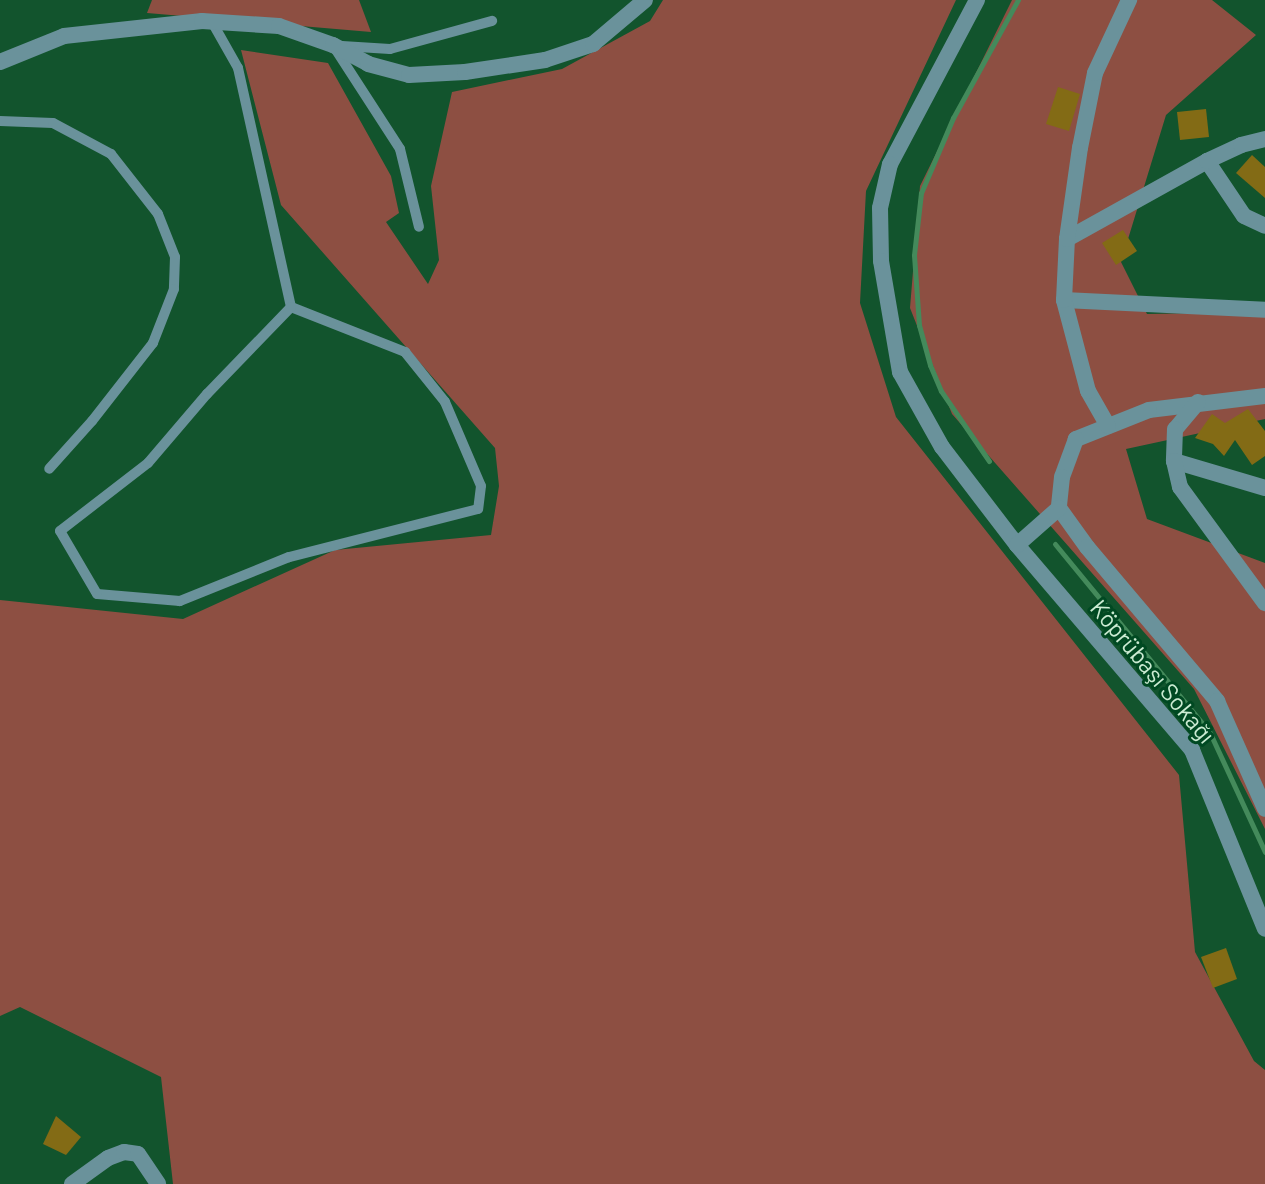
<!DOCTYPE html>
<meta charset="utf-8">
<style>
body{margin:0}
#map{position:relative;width:1265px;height:1184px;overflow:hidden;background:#12542d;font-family:Barlow,sans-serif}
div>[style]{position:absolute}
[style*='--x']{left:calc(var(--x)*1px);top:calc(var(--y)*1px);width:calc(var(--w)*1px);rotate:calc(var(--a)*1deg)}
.green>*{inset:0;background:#8d4f42}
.stream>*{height:5px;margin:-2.5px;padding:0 2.5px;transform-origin:2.5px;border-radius:2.5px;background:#448a5b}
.building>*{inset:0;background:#836b15}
.service>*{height:10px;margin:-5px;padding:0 5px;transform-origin:5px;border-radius:5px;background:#6a929b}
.minor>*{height:16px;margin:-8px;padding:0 8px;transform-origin:8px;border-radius:8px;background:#6a929b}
span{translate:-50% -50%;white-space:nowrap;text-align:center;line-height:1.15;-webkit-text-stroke:6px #004922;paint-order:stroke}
.street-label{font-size:24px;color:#cbebd2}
</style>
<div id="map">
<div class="green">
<i style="clip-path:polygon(152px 0,359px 0,371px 32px,147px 13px)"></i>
<i style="clip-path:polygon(663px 0,956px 0,866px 191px,860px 303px,896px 417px,1179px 775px,1195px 952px,1254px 1061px,1265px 1070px,1265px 1184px,173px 1184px,161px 1077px,20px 1007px,0 1016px,0 600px,183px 619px,335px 550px,491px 535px,499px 486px,495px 448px,281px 205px,241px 50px,328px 63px,391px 176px,399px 213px,386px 222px,428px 284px,439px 260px,431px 186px,452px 92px,562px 69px,650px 21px)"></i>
<i style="clip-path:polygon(1012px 0,1212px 0,1256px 35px,1166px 115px,1121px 262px,1147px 314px,1265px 312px,1265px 419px,1126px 449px,1147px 519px,1265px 563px,1265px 829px,1194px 689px,952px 414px,910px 308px,920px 186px)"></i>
</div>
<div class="stream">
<i style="--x:989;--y:461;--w:85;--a:-124.4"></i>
<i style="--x:941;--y:391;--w:28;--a:-113"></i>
<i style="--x:930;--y:365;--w:41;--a:-105.4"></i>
<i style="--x:919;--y:325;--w:70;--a:-94.1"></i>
<i style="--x:914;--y:255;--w:62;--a:-83.6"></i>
<i style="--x:921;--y:193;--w:82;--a:-66.9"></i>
<i style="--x:953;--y:118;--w:135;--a:-61.2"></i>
<i style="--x:1055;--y:544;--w:244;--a:50.6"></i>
<i style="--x:1210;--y:733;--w:131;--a:65.2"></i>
</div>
<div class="building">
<i style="clip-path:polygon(1058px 87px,1080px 94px,1069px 131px,1046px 124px)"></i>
<i style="clip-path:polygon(1206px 109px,1209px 137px,1180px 140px,1177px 112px)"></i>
<i style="clip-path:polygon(1252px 155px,1265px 167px,1265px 198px,1236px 173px)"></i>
<i style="clip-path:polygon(1123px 230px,1137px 251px,1116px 265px,1102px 243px)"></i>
<i style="clip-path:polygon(1248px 409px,1265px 431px,1265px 456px,1252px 465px,1235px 440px,1224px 456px,1213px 444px,1195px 438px,1212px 414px,1225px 423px)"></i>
<i style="clip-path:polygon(1226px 948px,1237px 979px,1213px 988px,1201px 957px)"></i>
<i style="clip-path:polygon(56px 1116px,81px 1137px,66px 1155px,43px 1144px)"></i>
</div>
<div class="service">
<i style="--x:212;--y:22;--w:53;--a:60.5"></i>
<i style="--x:238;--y:68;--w:245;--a:77.5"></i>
<i style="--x:342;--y:46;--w:48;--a:3.6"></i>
<i style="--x:390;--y:49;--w:106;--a:-15.4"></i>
<i style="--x:336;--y:50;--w:118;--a:57.1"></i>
<i style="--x:400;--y:149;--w:80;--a:76.3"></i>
<i style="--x:0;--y:121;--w:53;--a:2.2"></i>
<i style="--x:53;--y:123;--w:66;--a:28.1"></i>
<i style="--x:111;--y:154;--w:76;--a:51.9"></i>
<i style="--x:158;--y:214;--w:46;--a:68.4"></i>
<i style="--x:175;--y:257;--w:32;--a:92"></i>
<i style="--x:174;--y:289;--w:58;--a:111.3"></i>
<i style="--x:153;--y:343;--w:99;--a:128"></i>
<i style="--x:92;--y:421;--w:64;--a:131.9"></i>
<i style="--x:291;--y:307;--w:123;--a:21.5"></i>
<i style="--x:405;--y:352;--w:64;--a:51.3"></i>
<i style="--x:445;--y:402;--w:91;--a:66.8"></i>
<i style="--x:481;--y:486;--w:23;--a:97"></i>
<i style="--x:478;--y:509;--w:195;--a:165.7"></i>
<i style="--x:289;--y:557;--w:118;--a:158"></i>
<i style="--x:180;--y:601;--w:83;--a:-175.2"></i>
<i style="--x:97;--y:594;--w:73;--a:-120.4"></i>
<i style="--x:60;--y:531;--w:111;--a:-37.7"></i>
<i style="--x:148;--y:463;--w:91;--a:-49.5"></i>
<i style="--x:207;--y:394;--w:121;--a:-46"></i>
</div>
<div class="minor">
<i style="--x:977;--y:0;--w:186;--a:117.9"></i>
<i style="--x:890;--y:164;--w:45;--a:102.8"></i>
<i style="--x:880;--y:208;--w:53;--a:88.9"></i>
<i style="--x:881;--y:261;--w:113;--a:80.3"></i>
<i style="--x:900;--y:372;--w:86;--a:60.8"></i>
<i style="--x:942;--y:447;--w:123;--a:52.6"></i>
<i style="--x:1017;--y:545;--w:270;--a:49.5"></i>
<i style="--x:1192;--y:750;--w:193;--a:67.8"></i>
<i style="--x:0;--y:62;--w:69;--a:-22.1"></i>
<i style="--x:64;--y:36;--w:139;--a:-6.2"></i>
<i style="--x:202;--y:21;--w:77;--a:3.7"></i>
<i style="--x:279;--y:26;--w:57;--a:19.4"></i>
<i style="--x:333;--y:45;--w:40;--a:28"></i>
<i style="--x:368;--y:64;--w:42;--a:15"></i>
<i style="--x:409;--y:75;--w:56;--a:-3.1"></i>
<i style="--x:465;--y:72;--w:81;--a:-8.5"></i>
<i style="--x:545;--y:60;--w:51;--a:-18.4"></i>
<i style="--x:593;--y:44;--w:68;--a:-40.2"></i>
<i style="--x:1207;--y:161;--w:66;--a:56.1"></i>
<i style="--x:1244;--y:216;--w:23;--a:25"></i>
<i style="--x:1067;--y:239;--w:160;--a:-29.1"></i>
<i style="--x:1207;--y:161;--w:38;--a:-25"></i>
<i style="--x:1241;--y:145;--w:25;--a:-14"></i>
<i style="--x:1064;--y:300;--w:201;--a:2.8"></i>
<i style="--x:1265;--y:396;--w:117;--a:173.1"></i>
<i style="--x:1149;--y:410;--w:79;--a:158.3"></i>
<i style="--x:1076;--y:439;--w:40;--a:110.2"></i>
<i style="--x:1062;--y:477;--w:31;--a:96"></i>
<i style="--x:1059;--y:508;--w:48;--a:54.3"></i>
<i style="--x:1087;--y:547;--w:202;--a:49.8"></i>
<i style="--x:1217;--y:701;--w:118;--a:66"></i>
<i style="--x:1198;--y:402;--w:35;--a:130"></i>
<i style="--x:1175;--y:429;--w:32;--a:92"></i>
<i style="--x:1174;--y:461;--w:95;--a:16.5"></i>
<i style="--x:1108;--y:426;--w:40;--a:-119.7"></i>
<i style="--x:1088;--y:391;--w:94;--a:-104.8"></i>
<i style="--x:1064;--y:300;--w:61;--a:-87.2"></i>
<i style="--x:1067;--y:239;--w:92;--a:-81.9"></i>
<i style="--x:1080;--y:148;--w:76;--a:-78.7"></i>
<i style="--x:1095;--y:73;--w:81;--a:-65"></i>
<i style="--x:1174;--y:461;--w:27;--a:77"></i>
<i style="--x:1180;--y:487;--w:144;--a:53.8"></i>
<i style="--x:1017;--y:545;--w:56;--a:-41.4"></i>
<i style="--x:72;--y:1184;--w:44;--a:-35.8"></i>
<i style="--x:108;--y:1158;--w:17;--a:-21"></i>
<i style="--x:124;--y:1152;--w:14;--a:8"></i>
<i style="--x:138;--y:1154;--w:36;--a:56"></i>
</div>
<div class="street-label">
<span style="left:1153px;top:671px;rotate:50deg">Köprübaşı Sokağı</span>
</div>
</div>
